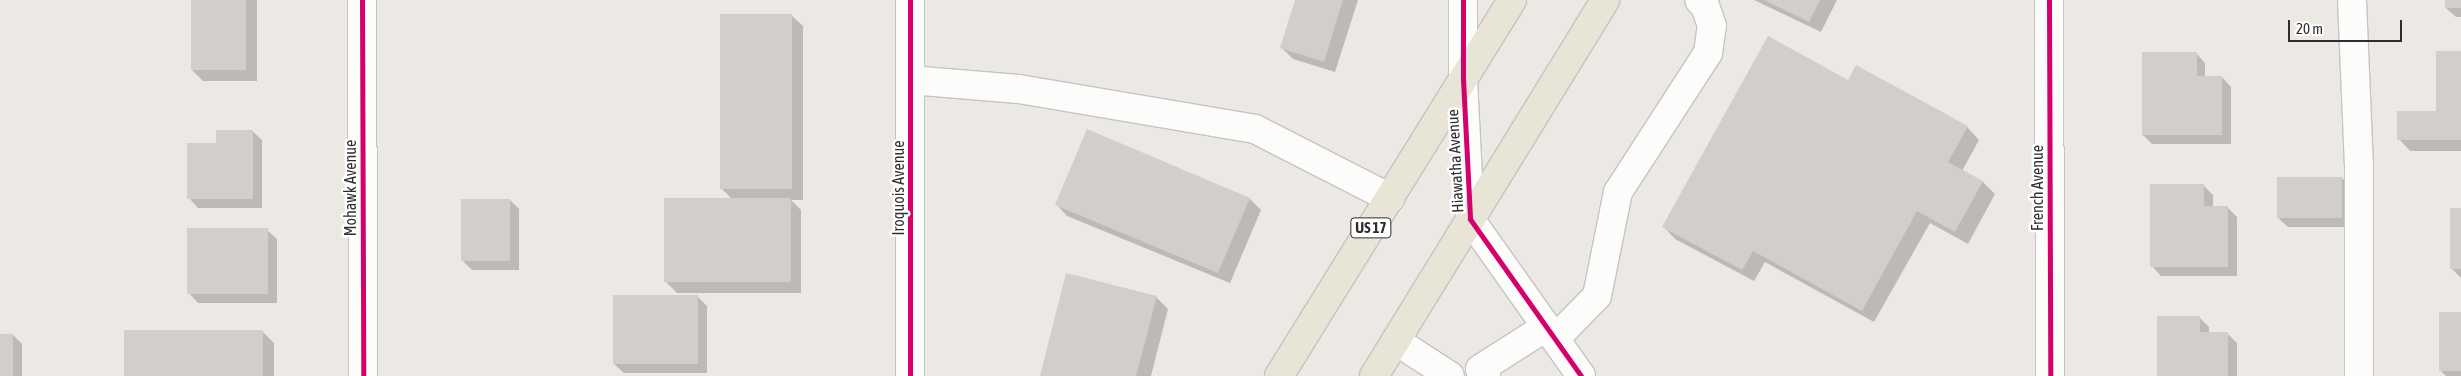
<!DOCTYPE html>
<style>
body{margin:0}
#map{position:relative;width:2461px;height:376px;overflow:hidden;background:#ece8e4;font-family:"Asap Condensed",sans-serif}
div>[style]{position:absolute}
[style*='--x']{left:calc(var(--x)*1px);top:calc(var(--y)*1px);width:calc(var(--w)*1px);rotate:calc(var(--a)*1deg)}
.shadow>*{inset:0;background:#0003}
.building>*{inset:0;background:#d1cecb}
.roads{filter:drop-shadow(1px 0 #c5c4c5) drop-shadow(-1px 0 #c5c4c5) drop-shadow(0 1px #c5c4c5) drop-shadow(0 -1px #c5c4c5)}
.minor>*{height:28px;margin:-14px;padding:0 14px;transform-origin:14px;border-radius:14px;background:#fcfcfb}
.major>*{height:28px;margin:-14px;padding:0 14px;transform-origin:14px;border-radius:14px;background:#e8e4d6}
.cycleway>*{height:5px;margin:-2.5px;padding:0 2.5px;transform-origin:2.5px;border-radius:2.5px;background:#d6006c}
span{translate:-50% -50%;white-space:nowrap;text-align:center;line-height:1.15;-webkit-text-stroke:5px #fff;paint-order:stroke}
.shield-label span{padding:1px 4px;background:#fff;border:1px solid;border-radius:4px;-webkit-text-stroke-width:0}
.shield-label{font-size:15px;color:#2e2e2e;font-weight:700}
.street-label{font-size:16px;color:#2e2e2e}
.scale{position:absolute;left:2288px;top:20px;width:114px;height:22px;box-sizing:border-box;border:2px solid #2e2e2e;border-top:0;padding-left:6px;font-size:15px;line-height:18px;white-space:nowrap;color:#2e2e2e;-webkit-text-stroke:4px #fff;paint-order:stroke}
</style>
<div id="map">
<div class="shadow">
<i style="clip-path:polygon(192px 0,257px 0,257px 81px,203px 81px,192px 70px)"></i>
<i style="clip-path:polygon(1296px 0,1358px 0,1335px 72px,1293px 59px,1281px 47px)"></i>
<i style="clip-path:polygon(1754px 0,1837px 0,1821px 32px)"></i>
<i style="clip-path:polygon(2446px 0,2461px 0,2461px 17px,2456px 17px,2446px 8px)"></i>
<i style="clip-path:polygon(791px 15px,803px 26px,803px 200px,791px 200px,801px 210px,801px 293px,677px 293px,665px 281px,732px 199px,721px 188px)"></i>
<i style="clip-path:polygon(2461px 52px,2461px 151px,2410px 151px,2399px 139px,2437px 113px)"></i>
<i style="clip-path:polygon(2196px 53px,2205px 63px,2205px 77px,2222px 77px,2231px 87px,2231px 144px,2152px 144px,2143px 135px)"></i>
<i style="clip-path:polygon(1848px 82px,1967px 127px,1979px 140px,1962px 171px,1983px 182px,1995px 194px,1968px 244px,1930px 223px,1874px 322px,1765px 262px,1754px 281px,1675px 239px,1663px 226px)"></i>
<i style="clip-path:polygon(252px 131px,262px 140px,262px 208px,198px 208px,189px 198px,217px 144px)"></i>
<i style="clip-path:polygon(1087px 131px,1250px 199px,1261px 210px,1230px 283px,1067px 216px,1056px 204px)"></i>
<i style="clip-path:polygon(2342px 178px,2351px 187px,2351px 227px,2288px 227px,2278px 218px)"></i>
<i style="clip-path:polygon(2204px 186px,2213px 195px,2213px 208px,2228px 208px,2237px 217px,2237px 276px,2161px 276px,2152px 266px)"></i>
<i style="clip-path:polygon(510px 200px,519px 209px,519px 270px,472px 270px,463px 261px)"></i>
<i style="clip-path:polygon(2461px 209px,2461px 278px,2451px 268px)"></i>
<i style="clip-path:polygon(267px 230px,277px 239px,277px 303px,198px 303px,189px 293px)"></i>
<i style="clip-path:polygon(697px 296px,707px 306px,707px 373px,624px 373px,614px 364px)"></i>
<i style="clip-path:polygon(1156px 297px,1168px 309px,1151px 376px,1042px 376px)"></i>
<i style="clip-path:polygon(2461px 313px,2461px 376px,2446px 376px,2440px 370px)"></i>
<i style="clip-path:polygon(2199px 317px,2209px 327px,2209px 334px,2228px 334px,2237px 343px,2237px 376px,2158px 376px)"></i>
<i style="clip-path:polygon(263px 332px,274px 343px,274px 376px,125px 376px)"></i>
<i style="clip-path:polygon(0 335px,13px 335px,22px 344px,22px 376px,0 376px)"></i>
</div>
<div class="building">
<i style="clip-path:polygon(191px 0,246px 0,246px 70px,191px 70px)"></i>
<i style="clip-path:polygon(1295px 0,1343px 0,1324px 62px,1280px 48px)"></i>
<i style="clip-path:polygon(1764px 0,1820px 0,1809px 22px)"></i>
<i style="clip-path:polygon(2445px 0,2461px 0,2461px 8px,2445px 8px)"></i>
<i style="clip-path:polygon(720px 14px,792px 14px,792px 189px,720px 189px)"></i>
<i style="clip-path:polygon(1768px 36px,1848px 80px,1856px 65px,1968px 126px,1948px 162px,1983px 181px,1955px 232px,1917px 211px,1862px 311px,1753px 251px,1742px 270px,1662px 227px)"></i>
<i style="clip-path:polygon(2436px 51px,2461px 51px,2461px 140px,2397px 140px,2397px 111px,2436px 111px)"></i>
<i style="clip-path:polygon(2142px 52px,2197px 52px,2197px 76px,2222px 76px,2222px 135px,2142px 135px)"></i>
<i style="clip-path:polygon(1087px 129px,1250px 198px,1218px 273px,1055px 205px)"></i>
<i style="clip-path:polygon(216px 130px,253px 130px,253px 199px,187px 199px,187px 143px,216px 143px)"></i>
<i style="clip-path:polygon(2277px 177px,2342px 177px,2342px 218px,2277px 218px)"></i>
<i style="clip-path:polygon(2150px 184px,2204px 184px,2204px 206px,2228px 206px,2228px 267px,2150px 267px)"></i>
<i style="clip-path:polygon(664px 198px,791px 198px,791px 282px,664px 282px)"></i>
<i style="clip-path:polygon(461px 199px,510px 199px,510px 261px,461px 261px)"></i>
<i style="clip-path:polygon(2450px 208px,2461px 208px,2461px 269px,2450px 269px)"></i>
<i style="clip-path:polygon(187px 228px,268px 228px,268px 294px,187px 294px)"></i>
<i style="clip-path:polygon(1066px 273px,1157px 296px,1136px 376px,1040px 376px)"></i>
<i style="clip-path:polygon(613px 295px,698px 295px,698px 364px,613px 364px)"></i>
<i style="clip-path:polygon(2439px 312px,2461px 312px,2461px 371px,2439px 371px)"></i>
<i style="clip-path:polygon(2157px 316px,2200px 316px,2200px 332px,2228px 332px,2228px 376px,2157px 376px)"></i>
<i style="clip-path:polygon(124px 330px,263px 330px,263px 376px,124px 376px)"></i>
<i style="clip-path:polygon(0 334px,13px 334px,13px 376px,0 376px)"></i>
</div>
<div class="roads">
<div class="minor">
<i style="--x:362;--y:0;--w:376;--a:89.8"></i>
<i style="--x:910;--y:0;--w:376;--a:90"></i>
<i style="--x:1463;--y:0;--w:79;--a:90"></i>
<i style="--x:1463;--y:79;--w:140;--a:87.1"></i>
<i style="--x:1470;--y:219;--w:192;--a:54.7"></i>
<i style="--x:2049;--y:0;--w:376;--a:89.8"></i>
<i style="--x:2352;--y:0;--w:164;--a:87.6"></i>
<i style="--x:2359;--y:164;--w:212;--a:90"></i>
<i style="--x:910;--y:80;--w:109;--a:4.7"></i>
<i style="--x:1019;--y:89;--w:239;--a:9.6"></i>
<i style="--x:1255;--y:129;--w:152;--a:27.1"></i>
<i style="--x:1555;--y:339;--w:60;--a:-45.7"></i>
<i style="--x:1597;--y:296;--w:106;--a:-78.6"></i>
<i style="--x:1618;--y:192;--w:166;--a:-57.1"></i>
<i style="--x:1708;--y:53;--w:27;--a:-82"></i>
<i style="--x:1712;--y:26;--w:21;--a:-109"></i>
<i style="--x:1705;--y:6;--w:8;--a:-135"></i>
<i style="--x:1396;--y:341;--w:64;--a:32.9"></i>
<i style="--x:1486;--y:376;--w:9;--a:-131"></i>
<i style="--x:1480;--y:369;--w:78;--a:-32.5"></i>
</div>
<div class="major">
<i style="--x:1279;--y:376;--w:442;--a:-58.2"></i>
<i style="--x:1374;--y:376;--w:441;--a:-58.4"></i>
</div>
</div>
<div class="cycleway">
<i style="--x:362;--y:0;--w:376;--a:89.8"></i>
<i style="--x:910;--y:0;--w:376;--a:90"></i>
<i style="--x:1463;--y:0;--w:79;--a:90"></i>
<i style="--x:1463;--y:79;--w:140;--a:87.1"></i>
<i style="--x:1470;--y:219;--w:192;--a:54.7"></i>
<i style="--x:2049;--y:0;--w:376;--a:89.8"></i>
</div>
<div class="shield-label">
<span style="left:1371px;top:228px">US 17</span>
</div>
<div class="street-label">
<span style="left:1455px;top:161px;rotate:-93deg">Hiawatha Avenue</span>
<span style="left:350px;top:188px;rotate:-90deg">Mohawk Avenue</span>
<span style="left:898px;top:188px;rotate:-90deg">Iroquois Avenue</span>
<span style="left:2037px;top:188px;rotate:-90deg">French Avenue</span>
</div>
<div class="scale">20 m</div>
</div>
